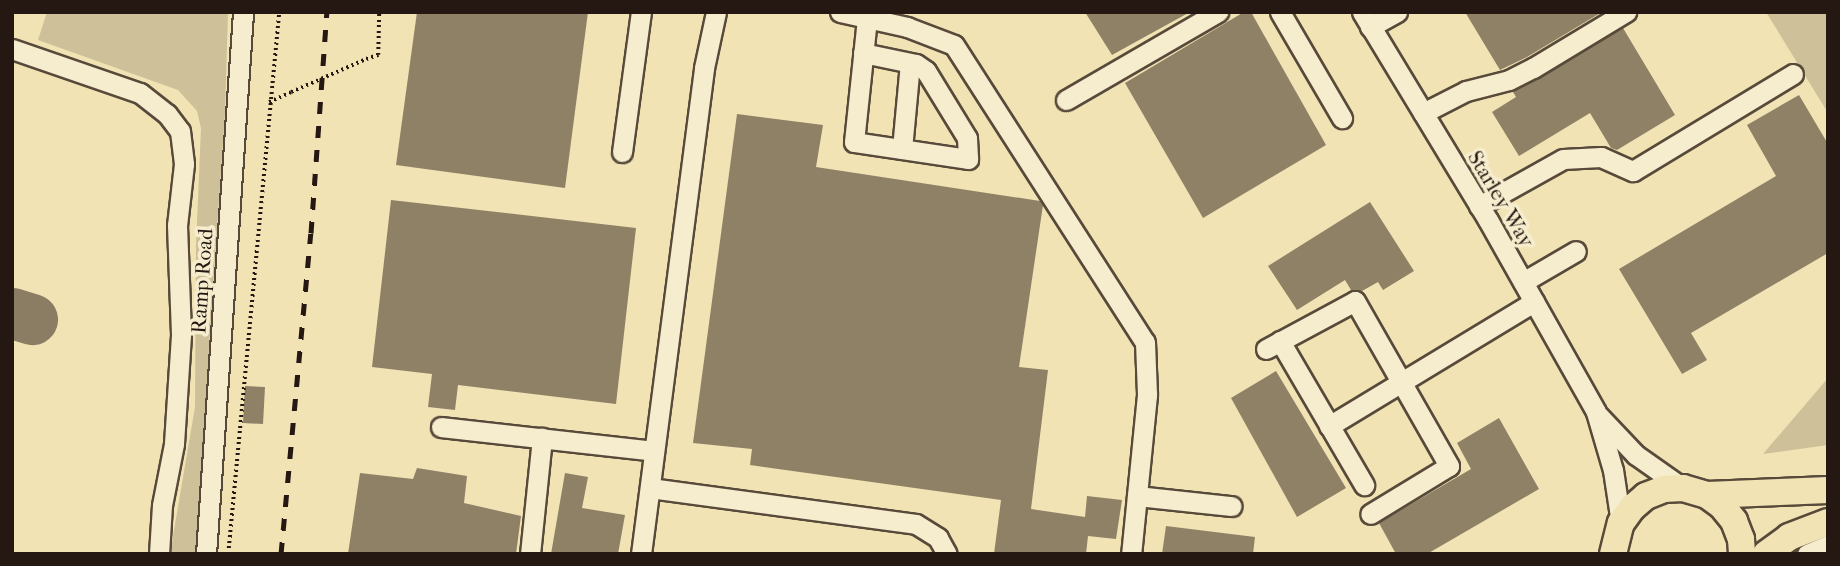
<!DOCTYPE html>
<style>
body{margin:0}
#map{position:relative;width:1840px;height:566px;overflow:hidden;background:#f1e3b4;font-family:"IM FELL French Canon",serif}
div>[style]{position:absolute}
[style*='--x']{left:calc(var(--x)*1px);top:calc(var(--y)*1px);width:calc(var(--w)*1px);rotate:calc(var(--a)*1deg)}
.green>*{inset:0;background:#cec098}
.taxiway>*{height:51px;margin:-25.5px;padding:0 25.5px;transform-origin:25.5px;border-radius:25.5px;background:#8b7d63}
.building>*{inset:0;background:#8f8166}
.path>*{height:3.5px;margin-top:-1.75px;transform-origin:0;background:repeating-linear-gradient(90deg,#251712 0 2px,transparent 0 5.5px)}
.roads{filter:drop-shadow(2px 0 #584a3a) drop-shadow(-2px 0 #584a3a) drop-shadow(0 2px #584a3a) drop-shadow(0 -2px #584a3a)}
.minor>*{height:19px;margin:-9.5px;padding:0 9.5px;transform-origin:9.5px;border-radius:9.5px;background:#f6edce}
.major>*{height:26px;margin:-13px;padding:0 13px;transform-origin:13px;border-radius:13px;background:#f1e3b4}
.rail>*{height:5px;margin-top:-2.5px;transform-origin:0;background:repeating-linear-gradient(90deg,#251712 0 12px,transparent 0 24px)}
.path-bridge>*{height:3.5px;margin-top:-1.75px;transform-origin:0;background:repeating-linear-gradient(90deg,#251712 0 2px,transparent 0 5.5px)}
span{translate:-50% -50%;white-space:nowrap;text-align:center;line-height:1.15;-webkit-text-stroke:7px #f6edce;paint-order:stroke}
.street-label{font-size:21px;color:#251712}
.frame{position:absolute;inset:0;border:14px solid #251712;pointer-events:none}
</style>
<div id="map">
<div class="green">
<i style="clip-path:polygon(47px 12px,228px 12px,225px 113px,209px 346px,201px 554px,170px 554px,195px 407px,196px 246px,201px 128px,197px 111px,178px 90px,38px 40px)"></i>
<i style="clip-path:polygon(1766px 12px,1828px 12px,1828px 113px)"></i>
<i style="clip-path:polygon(1828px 378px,1828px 445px,1763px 454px)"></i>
</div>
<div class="taxiway">
<i style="--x:12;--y:313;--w:21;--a:17"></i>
</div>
<div class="building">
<i style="clip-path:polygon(417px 12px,588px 12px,565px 188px,396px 165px)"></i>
<i style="clip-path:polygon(1085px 12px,1190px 12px,1112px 55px)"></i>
<i style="clip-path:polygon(1244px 12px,1251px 12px,1326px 145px,1203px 218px,1125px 83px)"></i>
<i style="clip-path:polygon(1465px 12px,1602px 12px,1527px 57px,1500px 70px)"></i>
<i style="clip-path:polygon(1623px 28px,1675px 115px,1617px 150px,1611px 148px,1590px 113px,1519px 156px,1492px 112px,1516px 97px,1513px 92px)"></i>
<i style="clip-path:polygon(1799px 95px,1828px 144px,1828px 253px,1691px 333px,1707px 360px,1682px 374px,1619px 269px,1776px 176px,1747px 125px)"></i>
<i style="clip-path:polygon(737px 114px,823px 125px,816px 167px,1040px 201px,1043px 205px,1019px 367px,1048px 370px,1031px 509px,1085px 517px,1087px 496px,1122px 500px,1116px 539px,1088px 536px,1086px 554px,994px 554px,1001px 500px,750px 465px,752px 449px,693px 443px)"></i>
<i style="clip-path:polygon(391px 200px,636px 228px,616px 404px,458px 385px,455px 410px,428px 407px,432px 374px,372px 367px)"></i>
<i style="clip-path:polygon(1370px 202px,1414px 271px,1383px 290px,1378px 282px,1362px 291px,1351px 290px,1345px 280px,1297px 310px,1268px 266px)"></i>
<i style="clip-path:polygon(1276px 371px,1346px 488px,1297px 517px,1231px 398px)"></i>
<i style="clip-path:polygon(245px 386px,265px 387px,263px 424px,243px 423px)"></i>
<i style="clip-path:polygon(1499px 418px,1539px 489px,1427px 554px,1396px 554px,1379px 523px,1471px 469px,1457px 443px)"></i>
<i style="clip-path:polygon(417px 468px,467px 476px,464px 503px,521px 516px,516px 554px,348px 554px,360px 473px,413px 479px)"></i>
<i style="clip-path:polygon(565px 473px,588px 477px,582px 508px,625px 515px,618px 554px,551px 554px)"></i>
<i style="clip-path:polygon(1166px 526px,1255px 537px,1253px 554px,1162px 554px)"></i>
</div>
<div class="path">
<i style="--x:366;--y:59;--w:13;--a:-18"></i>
<i style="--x:378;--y:55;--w:43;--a:-88.7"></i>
<i style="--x:269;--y:102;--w:24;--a:-24"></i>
<i style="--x:228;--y:554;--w:544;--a:-84.62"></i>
</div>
<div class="roads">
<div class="minor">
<i style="--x:840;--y:12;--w:69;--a:12.6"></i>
<i style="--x:907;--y:27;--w:50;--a:21"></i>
<i style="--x:954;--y:45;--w:353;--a:57.3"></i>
<i style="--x:1145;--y:342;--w:53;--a:87.8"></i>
<i style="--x:1147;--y:395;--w:160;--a:95.7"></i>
<i style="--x:1280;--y:12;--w:123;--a:59.7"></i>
<i style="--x:1362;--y:12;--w:243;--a:58.8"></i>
<i style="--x:1488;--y:220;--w:220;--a:60.6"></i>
<i style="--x:1596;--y:412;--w:60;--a:73.7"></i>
<i style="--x:1613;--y:470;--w:54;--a:81.4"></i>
<i style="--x:1370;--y:27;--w:31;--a:-29"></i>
<i style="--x:12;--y:49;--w:135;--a:19"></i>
<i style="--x:140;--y:93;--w:34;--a:38"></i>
<i style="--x:167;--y:114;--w:21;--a:53"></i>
<i style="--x:180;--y:131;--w:33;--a:83"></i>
<i style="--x:184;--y:164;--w:61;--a:96.5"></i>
<i style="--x:177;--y:225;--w:110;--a:87.9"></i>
<i style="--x:181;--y:335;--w:109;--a:93.7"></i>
<i style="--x:174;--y:444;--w:62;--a:101.1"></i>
<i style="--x:162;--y:505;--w:49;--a:93.5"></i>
<i style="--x:863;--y:53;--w:54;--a:11.7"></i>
<i style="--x:916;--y:64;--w:12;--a:35"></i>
<i style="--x:926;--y:71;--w:79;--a:58.5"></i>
<i style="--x:967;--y:138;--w:21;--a:87"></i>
<i style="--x:968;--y:159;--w:115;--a:-171.5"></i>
<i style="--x:854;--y:142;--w:125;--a:-84"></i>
<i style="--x:1066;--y:100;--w:176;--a:-30.1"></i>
<i style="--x:1423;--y:113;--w:48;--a:-27.1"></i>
<i style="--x:1466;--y:91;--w:44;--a:-14.3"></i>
<i style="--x:1509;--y:80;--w:27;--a:-27"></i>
<i style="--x:1533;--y:68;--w:109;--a:-31.1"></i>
<i style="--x:902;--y:149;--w:86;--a:-84.7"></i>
<i style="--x:622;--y:152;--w:141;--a:-82.3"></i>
<i style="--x:1479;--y:206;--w:96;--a:-29.2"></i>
<i style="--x:1563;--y:159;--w:38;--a:-3"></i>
<i style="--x:1601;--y:157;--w:35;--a:24"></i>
<i style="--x:1633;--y:171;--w:187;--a:-31.2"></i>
<i style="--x:1523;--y:282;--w:61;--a:-30.3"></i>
<i style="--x:1280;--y:341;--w:167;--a:59.7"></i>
<i style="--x:1266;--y:349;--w:101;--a:-28.3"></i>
<i style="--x:1355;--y:301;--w:190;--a:60.3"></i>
<i style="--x:1449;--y:466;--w:92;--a:148.7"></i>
<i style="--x:1599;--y:416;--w:54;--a:46.5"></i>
<i style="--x:1636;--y:455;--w:57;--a:35.1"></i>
<i style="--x:1329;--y:426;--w:240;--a:-31.2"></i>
<i style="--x:441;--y:427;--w:214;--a:6.4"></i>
<i style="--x:650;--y:488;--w:268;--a:7.7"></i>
<i style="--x:916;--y:524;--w:26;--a:32"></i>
<i style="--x:938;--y:538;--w:18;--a:61"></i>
<i style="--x:1137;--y:496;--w:95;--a:6.1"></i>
<i style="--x:206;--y:554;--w:543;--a:-86.09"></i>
<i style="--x:530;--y:554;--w:117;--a:-84.1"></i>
<i style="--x:641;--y:554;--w:490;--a:-82.6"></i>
<i style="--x:704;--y:68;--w:57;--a:-77.9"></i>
<i style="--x:1807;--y:554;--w:23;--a:-23"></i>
</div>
<div class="major">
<i style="--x:1707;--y:495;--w:121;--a:-2.4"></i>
<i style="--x:1613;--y:554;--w:32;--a:-76"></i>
<i style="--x:1621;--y:523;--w:19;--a:-54"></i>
<i style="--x:1632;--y:508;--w:18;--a:-41"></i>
<i style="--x:1646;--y:496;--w:19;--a:-21"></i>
<i style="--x:1664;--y:489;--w:19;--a:-3"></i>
<i style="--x:1683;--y:488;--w:25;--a:16"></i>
<i style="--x:1707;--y:495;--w:19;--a:36"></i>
<i style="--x:1722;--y:506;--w:19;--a:51"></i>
<i style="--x:1734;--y:521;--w:19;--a:69"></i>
<i style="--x:1741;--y:539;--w:15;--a:86"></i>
<i style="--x:1766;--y:554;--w:29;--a:-36"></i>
<i style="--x:1789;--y:537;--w:42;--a:-21"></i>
</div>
</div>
<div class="rail">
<i style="--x:281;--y:554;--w:322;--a:-84.7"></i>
<i style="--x:311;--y:233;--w:222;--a:-85.9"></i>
</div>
<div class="path-bridge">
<i style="--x:291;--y:92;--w:82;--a:-23.7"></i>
</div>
<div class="street-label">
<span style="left:1501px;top:199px;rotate:59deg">Starley Way</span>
<span style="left:202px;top:281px;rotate:-86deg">Ramp Road</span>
</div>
<div class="frame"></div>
</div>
